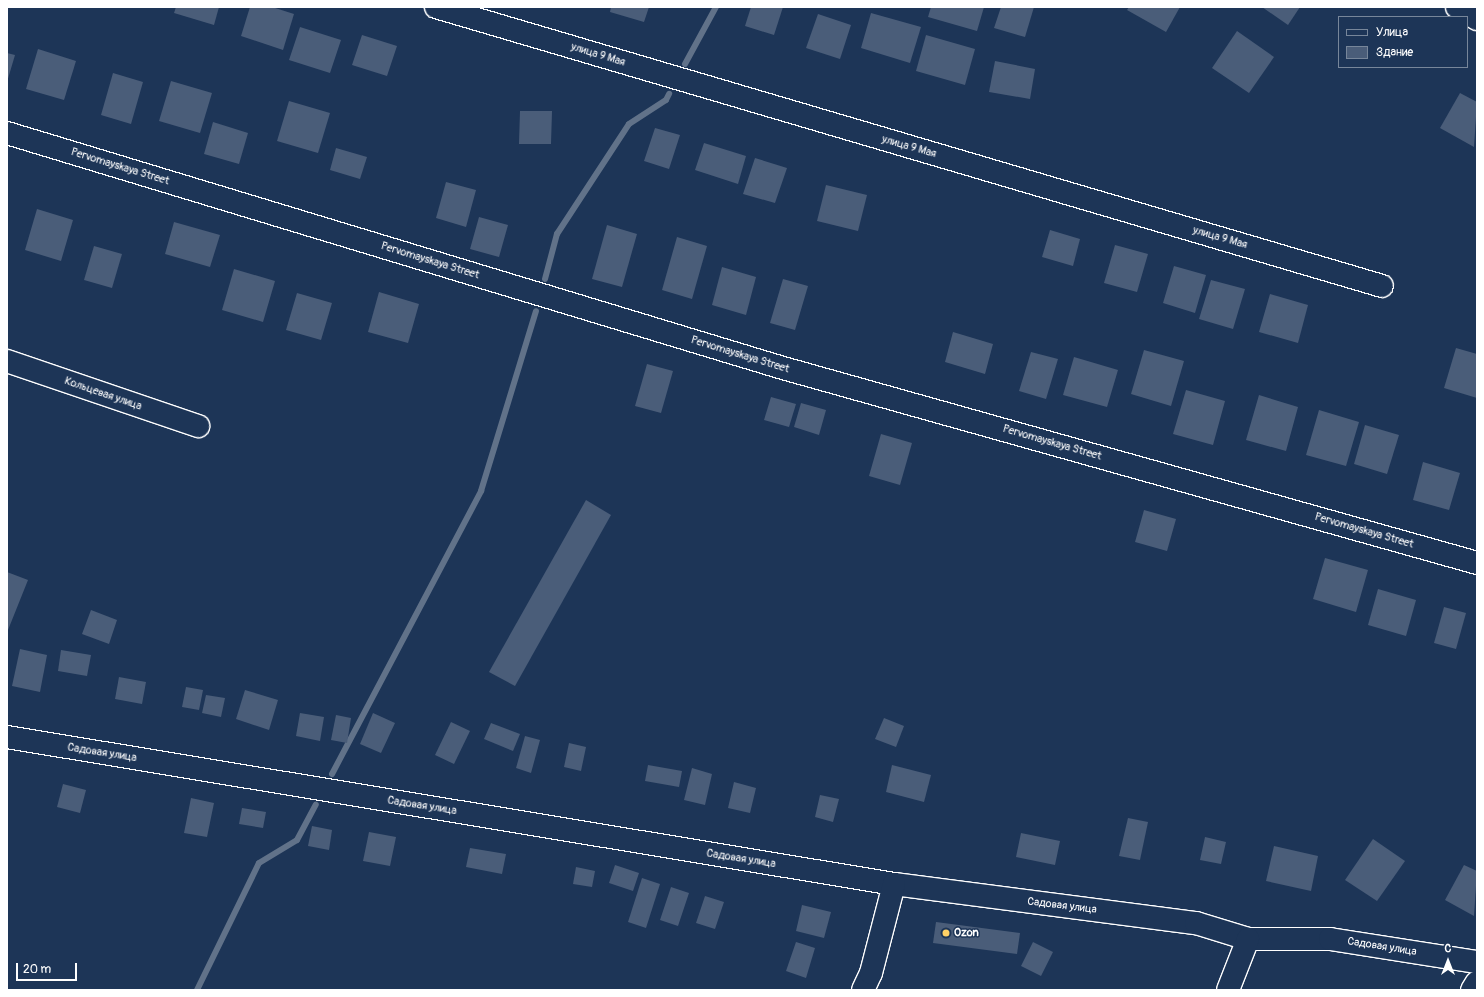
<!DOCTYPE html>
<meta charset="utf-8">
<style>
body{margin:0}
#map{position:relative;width:1484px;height:997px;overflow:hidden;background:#1d3557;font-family:Pangolin,sans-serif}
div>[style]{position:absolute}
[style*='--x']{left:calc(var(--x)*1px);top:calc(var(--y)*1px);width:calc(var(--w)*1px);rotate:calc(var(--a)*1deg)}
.stream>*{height:6px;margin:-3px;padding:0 3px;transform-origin:3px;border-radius:3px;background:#617289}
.building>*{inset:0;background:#4a5d79}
.roads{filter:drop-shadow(1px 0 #fff) drop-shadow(-1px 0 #fff) drop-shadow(0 1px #fff) drop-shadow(0 -1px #fff)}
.minor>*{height:22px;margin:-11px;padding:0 11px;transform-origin:11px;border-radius:11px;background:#1d3557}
.dots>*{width:11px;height:11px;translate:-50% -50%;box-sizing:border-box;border:2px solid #1d3557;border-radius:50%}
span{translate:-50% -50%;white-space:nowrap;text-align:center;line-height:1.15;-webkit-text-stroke:3px #1d3557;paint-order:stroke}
.street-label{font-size:11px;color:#fff}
.poi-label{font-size:11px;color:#fff;font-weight:700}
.left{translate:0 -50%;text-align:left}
.frame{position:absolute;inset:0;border:8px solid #fff;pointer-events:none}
.legend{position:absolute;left:1338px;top:16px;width:130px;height:52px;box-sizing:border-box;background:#1d3557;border:1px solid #77869a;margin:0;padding:5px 7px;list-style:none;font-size:12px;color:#fff}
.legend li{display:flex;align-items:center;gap:8px;height:20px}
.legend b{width:20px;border:1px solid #77869a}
.north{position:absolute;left:1428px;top:941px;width:40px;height:40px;-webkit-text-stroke:3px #1d3557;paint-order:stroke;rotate:0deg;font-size:11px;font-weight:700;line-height:16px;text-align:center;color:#fff}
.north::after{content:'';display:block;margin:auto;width:14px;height:18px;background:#fff;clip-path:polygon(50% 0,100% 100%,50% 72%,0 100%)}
.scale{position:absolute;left:16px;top:963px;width:61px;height:18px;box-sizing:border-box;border:2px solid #fff;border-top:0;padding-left:5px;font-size:12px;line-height:14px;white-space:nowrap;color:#fff;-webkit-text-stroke:3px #1d3557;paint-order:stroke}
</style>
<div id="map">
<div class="stream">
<i style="--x:685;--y:64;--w:65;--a:-61.5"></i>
<i style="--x:545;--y:279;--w:47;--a:-75.1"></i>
<i style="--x:557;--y:234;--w:131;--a:-56.8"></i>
<i style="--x:629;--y:124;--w:44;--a:-33"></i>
<i style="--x:666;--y:100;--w:7;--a:-63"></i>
<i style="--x:332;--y:774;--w:320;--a:-62.2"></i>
<i style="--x:481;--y:491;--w:188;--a:-73"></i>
<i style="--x:197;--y:990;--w:141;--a:-64"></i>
<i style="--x:259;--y:863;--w:44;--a:-31.2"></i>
<i style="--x:297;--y:840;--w:40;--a:-62"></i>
</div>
<div class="building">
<i style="clip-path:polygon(176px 7px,219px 7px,214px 25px,174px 13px)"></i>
<i style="clip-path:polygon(250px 7px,272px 7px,294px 14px,283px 50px,241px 36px)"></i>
<i style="clip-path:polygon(611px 7px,649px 7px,644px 22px,610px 12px)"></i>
<i style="clip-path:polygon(751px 7px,783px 7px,774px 35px,745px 26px)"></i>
<i style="clip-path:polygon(931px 7px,984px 7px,977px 31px,928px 17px)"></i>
<i style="clip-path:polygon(1001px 7px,1034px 7px,1025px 37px,994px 28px)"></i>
<i style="clip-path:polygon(1129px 7px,1180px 7px,1166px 32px,1127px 10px)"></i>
<i style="clip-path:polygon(1262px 7px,1300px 7px,1288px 25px)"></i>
<i style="clip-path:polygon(871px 13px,921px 27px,910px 63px,861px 48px)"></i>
<i style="clip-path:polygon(818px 14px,851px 25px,840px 59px,806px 48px)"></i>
<i style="clip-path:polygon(300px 27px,341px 40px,330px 73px,289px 60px)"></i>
<i style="clip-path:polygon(1237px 31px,1274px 57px,1249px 93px,1212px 68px)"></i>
<i style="clip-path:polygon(362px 35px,397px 46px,387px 76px,352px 65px)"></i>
<i style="clip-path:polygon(926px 35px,975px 49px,965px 85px,916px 71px)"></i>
<i style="clip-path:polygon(38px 49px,76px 61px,64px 100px,26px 89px)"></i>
<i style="clip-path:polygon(7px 53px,15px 55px,7px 82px)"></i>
<i style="clip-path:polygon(995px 61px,1035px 69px,1030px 99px,989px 92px)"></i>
<i style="clip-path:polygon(113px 73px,143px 82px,131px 124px,101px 115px)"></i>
<i style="clip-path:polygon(171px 81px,212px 93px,200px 133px,159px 121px)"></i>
<i style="clip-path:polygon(1460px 93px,1477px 102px,1474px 147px,1440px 128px)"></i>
<i style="clip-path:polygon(289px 101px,330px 113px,318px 153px,277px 141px)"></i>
<i style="clip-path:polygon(520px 111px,552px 111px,551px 144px,519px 144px)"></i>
<i style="clip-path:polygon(213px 122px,248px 133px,239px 164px,204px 154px)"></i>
<i style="clip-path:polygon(655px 128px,680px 135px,669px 169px,644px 161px)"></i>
<i style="clip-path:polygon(704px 143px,746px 156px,738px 184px,695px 170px)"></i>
<i style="clip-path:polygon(336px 148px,367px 157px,360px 179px,330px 170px)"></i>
<i style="clip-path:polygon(755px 158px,787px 168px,775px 203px,743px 194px)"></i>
<i style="clip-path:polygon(446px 182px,476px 190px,466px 227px,436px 218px)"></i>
<i style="clip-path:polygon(826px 185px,867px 195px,858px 231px,817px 221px)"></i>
<i style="clip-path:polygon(37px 209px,73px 220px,61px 261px,25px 250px)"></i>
<i style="clip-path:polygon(479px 217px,508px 225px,499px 257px,470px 249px)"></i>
<i style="clip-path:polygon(174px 222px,220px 235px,210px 267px,165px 254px)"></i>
<i style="clip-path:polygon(607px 225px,637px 234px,622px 287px,592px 279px)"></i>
<i style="clip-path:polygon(1050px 230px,1080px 239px,1073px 266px,1042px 257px)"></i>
<i style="clip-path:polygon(677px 237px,707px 246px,692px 299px,662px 290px)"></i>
<i style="clip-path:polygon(1115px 245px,1148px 254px,1137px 292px,1104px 283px)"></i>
<i style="clip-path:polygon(94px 246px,122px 254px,112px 288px,84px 280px)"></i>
<i style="clip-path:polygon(1174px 266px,1206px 275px,1195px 313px,1163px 303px)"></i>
<i style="clip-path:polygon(722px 267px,756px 277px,746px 315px,712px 305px)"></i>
<i style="clip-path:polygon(234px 269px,275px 281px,263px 322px,222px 310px)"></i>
<i style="clip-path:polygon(783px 279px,808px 286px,795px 330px,770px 323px)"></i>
<i style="clip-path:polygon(1211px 280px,1245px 289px,1233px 329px,1199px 319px)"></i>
<i style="clip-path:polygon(379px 292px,419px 304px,408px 343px,368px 332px)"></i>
<i style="clip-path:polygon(297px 293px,332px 303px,321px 340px,286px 330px)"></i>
<i style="clip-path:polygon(1270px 294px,1308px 305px,1298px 343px,1259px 332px)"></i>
<i style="clip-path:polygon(953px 332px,993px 344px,985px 374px,945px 362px)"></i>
<i style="clip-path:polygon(1456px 348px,1477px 354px,1477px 398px,1444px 388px)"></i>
<i style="clip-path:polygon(1144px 350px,1184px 361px,1171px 406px,1131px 394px)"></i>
<i style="clip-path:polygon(1031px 352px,1058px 359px,1046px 399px,1019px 391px)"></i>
<i style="clip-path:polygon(1074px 357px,1118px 370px,1107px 407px,1063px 395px)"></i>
<i style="clip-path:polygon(647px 364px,673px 371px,661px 413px,635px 406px)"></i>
<i style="clip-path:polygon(1186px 390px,1225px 401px,1213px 445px,1173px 434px)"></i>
<i style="clip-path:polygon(1259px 395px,1298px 407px,1286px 451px,1246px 440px)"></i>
<i style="clip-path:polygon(771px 397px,796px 404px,789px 427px,764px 420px)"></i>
<i style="clip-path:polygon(801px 403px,826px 410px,819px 435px,794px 427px)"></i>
<i style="clip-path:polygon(1319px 410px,1359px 422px,1346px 466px,1306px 455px)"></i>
<i style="clip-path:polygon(1365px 425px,1399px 435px,1387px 474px,1354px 464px)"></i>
<i style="clip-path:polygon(881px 434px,912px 443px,900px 485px,869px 476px)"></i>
<i style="clip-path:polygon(1423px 462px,1460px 473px,1449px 510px,1413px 500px)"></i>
<i style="clip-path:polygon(586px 500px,611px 515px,515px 686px,489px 672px)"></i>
<i style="clip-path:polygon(1144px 510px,1176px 519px,1167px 551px,1135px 542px)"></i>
<i style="clip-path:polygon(1325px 558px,1368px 570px,1356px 612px,1313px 599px)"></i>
<i style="clip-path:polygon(7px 572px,28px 580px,8px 630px,7px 630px)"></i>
<i style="clip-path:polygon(1378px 589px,1416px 600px,1406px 636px,1368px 625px)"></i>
<i style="clip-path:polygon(1444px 607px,1466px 613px,1456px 649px,1434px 643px)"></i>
<i style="clip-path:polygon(91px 610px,117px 620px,109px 644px,82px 634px)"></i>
<i style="clip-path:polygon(20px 649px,47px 655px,40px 692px,12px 686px)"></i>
<i style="clip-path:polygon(61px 650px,91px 655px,87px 676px,58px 671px)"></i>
<i style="clip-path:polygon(119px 677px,146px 682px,142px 704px,115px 699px)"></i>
<i style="clip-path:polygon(186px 687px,203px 690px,199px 710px,182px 707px)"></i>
<i style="clip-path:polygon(245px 690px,278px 700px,269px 730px,236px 719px)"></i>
<i style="clip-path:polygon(206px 695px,225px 698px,221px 717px,202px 713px)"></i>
<i style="clip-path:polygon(300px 713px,324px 717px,320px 741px,296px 736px)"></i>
<i style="clip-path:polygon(373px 713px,395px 723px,381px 753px,360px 744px)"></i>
<i style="clip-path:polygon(336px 715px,351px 718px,347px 743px,331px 740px)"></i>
<i style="clip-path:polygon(884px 718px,904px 726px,896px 747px,875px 739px)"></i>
<i style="clip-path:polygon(451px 722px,470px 731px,454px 764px,435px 755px)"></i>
<i style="clip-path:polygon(491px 723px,520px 734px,513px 751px,484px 739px)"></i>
<i style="clip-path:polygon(525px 736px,540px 740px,531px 773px,516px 768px)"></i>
<i style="clip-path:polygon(569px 743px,586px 747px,581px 771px,564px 767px)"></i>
<i style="clip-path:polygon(648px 765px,682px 771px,679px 787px,645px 781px)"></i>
<i style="clip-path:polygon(892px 765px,931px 775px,924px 802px,886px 792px)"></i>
<i style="clip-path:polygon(692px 768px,712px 774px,705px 805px,684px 800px)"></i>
<i style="clip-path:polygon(734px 782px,756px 788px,750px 813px,728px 808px)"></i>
<i style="clip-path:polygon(63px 784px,86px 790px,80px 813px,57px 807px)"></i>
<i style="clip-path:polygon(820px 795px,839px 799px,833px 822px,815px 817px)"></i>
<i style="clip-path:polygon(191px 798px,214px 803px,207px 837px,184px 833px)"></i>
<i style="clip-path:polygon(242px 808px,266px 812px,263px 828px,239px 824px)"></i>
<i style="clip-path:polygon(1128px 818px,1148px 822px,1140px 860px,1119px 856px)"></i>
<i style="clip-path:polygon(312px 826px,332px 830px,329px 850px,308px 846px)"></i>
<i style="clip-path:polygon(369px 832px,396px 837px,390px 866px,363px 861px)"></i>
<i style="clip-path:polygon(1021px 833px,1060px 841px,1055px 865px,1016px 857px)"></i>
<i style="clip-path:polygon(1205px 837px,1226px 842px,1221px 864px,1200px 860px)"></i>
<i style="clip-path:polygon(1373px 839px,1405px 861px,1377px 901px,1345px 880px)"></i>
<i style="clip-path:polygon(1274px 846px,1318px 856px,1311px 891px,1266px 881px)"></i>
<i style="clip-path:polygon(470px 848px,506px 854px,502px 874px,466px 867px)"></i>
<i style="clip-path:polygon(615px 865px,639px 873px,633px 891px,609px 883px)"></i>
<i style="clip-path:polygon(1464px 865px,1477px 871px,1474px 916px,1445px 900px)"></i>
<i style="clip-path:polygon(576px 867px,595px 871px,592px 887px,573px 884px)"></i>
<i style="clip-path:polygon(642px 878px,660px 884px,646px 928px,628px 922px)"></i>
<i style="clip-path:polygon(671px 887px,689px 893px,678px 926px,660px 920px)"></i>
<i style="clip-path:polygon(705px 896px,724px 902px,715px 929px,696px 923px)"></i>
<i style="clip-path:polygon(802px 905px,831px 912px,824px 938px,796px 931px)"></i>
<i style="clip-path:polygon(936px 922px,1020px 933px,1017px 954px,933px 943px)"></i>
<i style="clip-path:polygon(796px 942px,815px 948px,806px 978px,786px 971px)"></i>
<i style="clip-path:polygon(1033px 942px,1053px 952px,1041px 976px,1021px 966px)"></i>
</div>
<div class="roads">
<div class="minor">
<i style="--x:436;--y:7;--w:986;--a:16.43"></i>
<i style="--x:1457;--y:7;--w:23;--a:31"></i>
<i style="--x:7;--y:133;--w:811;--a:16.85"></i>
<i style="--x:783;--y:368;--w:721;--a:15.69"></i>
<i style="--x:7;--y:361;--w:202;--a:18.8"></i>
<i style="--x:7;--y:737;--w:899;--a:9.41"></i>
<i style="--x:894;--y:884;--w:305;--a:7.4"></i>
<i style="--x:1196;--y:923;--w:54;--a:17.1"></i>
<i style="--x:1248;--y:939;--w:82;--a:0"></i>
<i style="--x:1330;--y:939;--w:149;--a:8.9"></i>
<i style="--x:863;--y:990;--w:19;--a:-65"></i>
<i style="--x:871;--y:973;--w:92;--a:-75.5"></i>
<i style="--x:1228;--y:990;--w:55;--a:-68.6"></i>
<i style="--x:1472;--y:990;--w:9;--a:-58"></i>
</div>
</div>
<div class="dots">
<i style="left:946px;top:933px;background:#ffd166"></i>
</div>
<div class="street-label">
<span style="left:598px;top:55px;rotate:17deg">улица 9 Мая</span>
<span style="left:909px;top:147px;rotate:16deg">улица 9 Мая</span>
<span style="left:120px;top:167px;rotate:17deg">Pervomayskaya Street</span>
<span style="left:1220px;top:238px;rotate:16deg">улица 9 Мая</span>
<span style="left:430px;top:261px;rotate:17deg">Pervomayskaya Street</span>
<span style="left:740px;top:355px;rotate:17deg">Pervomayskaya Street</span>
<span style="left:103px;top:394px;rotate:19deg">Кольцевая улица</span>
<span style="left:1052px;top:443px;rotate:16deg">Pervomayskaya Street</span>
<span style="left:1364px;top:531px;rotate:16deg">Pervomayskaya Street</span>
<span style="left:102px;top:753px;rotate:9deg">Садовая улица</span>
<span style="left:422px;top:806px;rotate:9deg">Садовая улица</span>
<span style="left:741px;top:859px;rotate:9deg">Садовая улица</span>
<span style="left:1062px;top:906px;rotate:7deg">Садовая улица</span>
<span style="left:1382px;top:947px;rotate:9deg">Садовая улица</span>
</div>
<div class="poi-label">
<span class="left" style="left:954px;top:933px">Ozon</span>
</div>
<div class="frame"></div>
<ul class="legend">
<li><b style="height:5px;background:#1d3557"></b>Улица</li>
<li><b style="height:11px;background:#4a5d79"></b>Здание</li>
</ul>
<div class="north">С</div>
<div class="scale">20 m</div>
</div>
